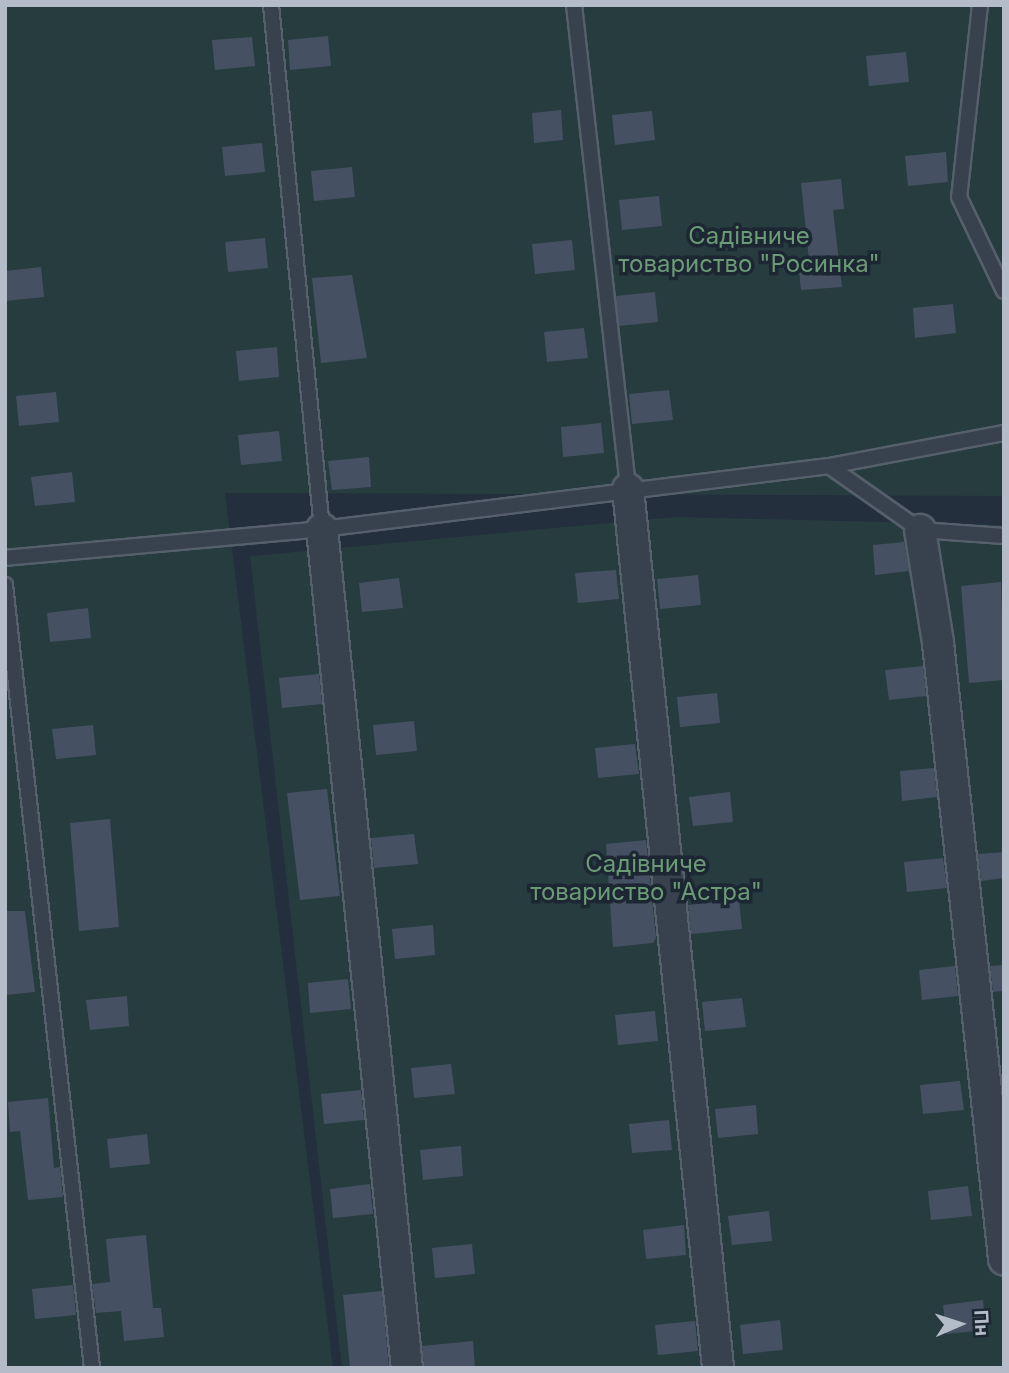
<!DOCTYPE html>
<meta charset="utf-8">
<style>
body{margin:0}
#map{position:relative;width:1009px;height:1373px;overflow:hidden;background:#242f3e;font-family:Inter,sans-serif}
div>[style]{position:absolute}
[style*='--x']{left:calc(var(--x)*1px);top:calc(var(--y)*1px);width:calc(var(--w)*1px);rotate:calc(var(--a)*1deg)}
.green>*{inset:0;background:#263c3f}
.building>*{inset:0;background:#455162}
.roads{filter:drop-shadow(2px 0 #565f6c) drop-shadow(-2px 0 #565f6c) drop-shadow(0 2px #565f6c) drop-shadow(0 -2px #565f6c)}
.lane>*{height:14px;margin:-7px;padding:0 7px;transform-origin:7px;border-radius:7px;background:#38414e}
.street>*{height:30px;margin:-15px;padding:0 15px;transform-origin:15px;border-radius:15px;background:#38414e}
span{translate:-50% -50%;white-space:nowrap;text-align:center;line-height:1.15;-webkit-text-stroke:7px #1d2633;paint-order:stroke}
.park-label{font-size:24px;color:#6b9a76}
.frame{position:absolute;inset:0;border:7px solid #b4bcc9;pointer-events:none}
.north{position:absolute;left:925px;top:1289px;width:70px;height:70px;-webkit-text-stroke:5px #1d2633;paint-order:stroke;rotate:87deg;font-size:19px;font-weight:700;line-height:28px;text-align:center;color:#b4bcc9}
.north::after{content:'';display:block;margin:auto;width:24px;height:32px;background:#b4bcc9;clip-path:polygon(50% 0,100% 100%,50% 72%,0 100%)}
</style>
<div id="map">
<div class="green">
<i style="clip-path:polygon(5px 5px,1004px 5px,1004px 496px,225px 493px,333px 1368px,5px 1368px)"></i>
<i style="clip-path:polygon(675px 517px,1004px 525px,1004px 1368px,342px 1368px,250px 556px)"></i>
</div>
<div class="building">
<i style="clip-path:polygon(328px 36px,331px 66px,290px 70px,288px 40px)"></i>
<i style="clip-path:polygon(252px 37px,255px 66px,215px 70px,212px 40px)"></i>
<i style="clip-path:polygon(906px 52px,909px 82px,869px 86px,866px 56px)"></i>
<i style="clip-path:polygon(561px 110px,563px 140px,534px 143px,532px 113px)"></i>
<i style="clip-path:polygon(652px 111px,655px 140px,615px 145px,612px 115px)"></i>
<i style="clip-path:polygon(262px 143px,265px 172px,225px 176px,222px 147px)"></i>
<i style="clip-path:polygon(946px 152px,948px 182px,908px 186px,905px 156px)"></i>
<i style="clip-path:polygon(352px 167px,355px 197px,314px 201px,311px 171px)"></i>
<i style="clip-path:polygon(841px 179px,844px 209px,833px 210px,842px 287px,801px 290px,798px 261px,809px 260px,801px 183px)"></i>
<i style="clip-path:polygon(659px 196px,662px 226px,622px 230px,619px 200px)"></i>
<i style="clip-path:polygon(265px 238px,268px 268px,228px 272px,225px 242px)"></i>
<i style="clip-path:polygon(572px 240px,575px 270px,535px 274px,532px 244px)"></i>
<i style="clip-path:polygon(41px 267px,44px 297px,5px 301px,5px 271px)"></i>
<i style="clip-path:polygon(352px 275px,367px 358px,321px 363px,312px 278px)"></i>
<i style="clip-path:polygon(655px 292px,658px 322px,619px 326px,616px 296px)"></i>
<i style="clip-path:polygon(953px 304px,956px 333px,915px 338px,913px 308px)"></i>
<i style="clip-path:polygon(584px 328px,588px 358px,547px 362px,544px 332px)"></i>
<i style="clip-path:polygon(277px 347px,279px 377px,239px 381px,236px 351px)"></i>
<i style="clip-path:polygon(669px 390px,673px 420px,632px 424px,629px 394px)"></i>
<i style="clip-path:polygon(56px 392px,59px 422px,19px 426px,16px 396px)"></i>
<i style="clip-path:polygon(601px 423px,604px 453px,563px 457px,561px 427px)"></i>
<i style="clip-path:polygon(279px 431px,282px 461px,241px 465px,238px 435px)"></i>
<i style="clip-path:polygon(369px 457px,371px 487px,332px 490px,328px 461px)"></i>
<i style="clip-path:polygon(72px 472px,75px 502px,35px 506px,31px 477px)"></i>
<i style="clip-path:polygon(904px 542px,909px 571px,875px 575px,873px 545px)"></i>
<i style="clip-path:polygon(616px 570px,619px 599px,578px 603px,575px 573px)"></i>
<i style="clip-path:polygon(698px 575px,701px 605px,660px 609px,657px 579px)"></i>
<i style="clip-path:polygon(399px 578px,403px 608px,362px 612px,359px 583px)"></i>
<i style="clip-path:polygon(1001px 582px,1004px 680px,969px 683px,961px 586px)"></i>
<i style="clip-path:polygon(88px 608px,91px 638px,50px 642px,47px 613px)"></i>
<i style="clip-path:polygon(923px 666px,926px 696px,889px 700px,885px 670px)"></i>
<i style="clip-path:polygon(319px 674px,322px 704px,282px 708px,279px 678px)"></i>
<i style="clip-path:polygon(717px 693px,720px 723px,680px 727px,677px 697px)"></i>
<i style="clip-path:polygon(414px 721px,417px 751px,376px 755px,373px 725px)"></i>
<i style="clip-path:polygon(93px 725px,96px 755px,56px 759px,52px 729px)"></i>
<i style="clip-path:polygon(635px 744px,639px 774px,598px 778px,595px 748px)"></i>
<i style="clip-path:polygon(934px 768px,937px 797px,902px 801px,900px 771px)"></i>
<i style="clip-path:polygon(327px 789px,340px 896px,300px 900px,287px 793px)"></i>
<i style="clip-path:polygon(730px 792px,733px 822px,693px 826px,689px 797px)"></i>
<i style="clip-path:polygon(110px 819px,119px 927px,79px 931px,70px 823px)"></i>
<i style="clip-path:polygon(414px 834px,418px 864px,374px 868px,371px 838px)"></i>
<i style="clip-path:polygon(646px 840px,656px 938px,653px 943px,613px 947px,606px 844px)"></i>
<i style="clip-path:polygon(1004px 852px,1004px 878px,981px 881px,978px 854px)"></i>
<i style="clip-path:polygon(943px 858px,947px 888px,907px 892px,904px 862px)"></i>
<i style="clip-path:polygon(739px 900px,742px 929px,691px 934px,688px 905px)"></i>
<i style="clip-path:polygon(5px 911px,25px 911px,35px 992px,5px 995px)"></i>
<i style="clip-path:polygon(433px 925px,435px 955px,395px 959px,392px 929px)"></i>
<i style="clip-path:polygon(1004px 965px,1004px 991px,993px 992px,990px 966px)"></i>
<i style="clip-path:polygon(955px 966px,958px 996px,922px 1000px,919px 970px)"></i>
<i style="clip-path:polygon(348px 979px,351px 1009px,310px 1013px,308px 983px)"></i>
<i style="clip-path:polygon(127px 996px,129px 1026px,90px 1030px,86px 1000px)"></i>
<i style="clip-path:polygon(742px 998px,746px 1027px,705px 1031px,702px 1002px)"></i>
<i style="clip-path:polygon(655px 1011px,658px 1041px,618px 1045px,615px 1015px)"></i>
<i style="clip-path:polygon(451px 1064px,455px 1094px,414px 1098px,411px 1068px)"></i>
<i style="clip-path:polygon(960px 1081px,964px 1110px,923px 1114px,920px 1085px)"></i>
<i style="clip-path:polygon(361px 1090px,364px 1120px,324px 1124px,321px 1094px)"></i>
<i style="clip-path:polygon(48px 1098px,54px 1168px,60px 1167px,63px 1197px,28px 1200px,20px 1131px,10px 1132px,8px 1102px)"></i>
<i style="clip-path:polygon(756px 1105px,758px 1134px,718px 1138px,715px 1109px)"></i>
<i style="clip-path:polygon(669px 1120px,672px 1150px,632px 1153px,629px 1124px)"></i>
<i style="clip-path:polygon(147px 1134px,150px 1164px,110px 1168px,107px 1139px)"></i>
<i style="clip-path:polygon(461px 1146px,463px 1176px,423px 1180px,420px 1150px)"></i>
<i style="clip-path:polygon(370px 1184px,373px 1214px,333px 1218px,330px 1189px)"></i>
<i style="clip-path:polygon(968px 1186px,972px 1216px,931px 1220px,928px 1191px)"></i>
<i style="clip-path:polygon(769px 1211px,772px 1241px,732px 1245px,728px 1216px)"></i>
<i style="clip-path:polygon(684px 1225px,686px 1255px,646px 1259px,643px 1230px)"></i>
<i style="clip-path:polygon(146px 1235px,153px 1308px,161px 1308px,164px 1337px,124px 1341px,121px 1311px,96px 1313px,92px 1284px,110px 1282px,106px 1239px)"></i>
<i style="clip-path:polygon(472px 1244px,475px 1274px,435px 1278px,432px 1248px)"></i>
<i style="clip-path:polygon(73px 1285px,76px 1315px,35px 1319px,32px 1289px)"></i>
<i style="clip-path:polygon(382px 1291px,389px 1368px,350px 1368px,343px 1295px)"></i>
<i style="clip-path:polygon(983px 1300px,986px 1330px,946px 1334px,943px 1305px)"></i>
<i style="clip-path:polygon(780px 1320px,783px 1350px,743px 1354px,740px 1325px)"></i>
<i style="clip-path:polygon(695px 1321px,698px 1351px,658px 1355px,655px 1325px)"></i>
<i style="clip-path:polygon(473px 1341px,475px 1368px,424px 1368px,422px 1346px)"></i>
</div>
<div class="roads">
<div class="lane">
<i style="--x:271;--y:5;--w:526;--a:84.44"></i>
<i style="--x:574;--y:5;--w:487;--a:83.6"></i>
<i style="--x:980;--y:5;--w:193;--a:96.2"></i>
<i style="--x:959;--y:197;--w:104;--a:64.4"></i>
<i style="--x:829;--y:466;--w:178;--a:-10.7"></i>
<i style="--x:5;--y:558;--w:318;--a:-5.2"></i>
<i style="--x:322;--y:529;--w:511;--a:-7.08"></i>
<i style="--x:829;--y:466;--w:111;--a:35.1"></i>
<i style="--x:920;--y:530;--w:84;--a:4.1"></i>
<i style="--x:5;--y:585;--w:788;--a:83.66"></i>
</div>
<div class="street">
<i style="--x:628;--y:489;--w:884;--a:84.15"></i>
<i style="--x:322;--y:529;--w:843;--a:84.22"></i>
<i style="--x:920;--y:530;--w:114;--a:80.9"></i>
<i style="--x:938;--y:643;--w:620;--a:83.88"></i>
</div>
</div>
<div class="park-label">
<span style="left:749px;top:250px">Садівниче<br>товариство "Росинка"</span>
<span style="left:646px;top:878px">Садівниче<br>товариство "Астра"</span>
</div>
<div class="frame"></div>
<div class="north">Пн</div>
</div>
